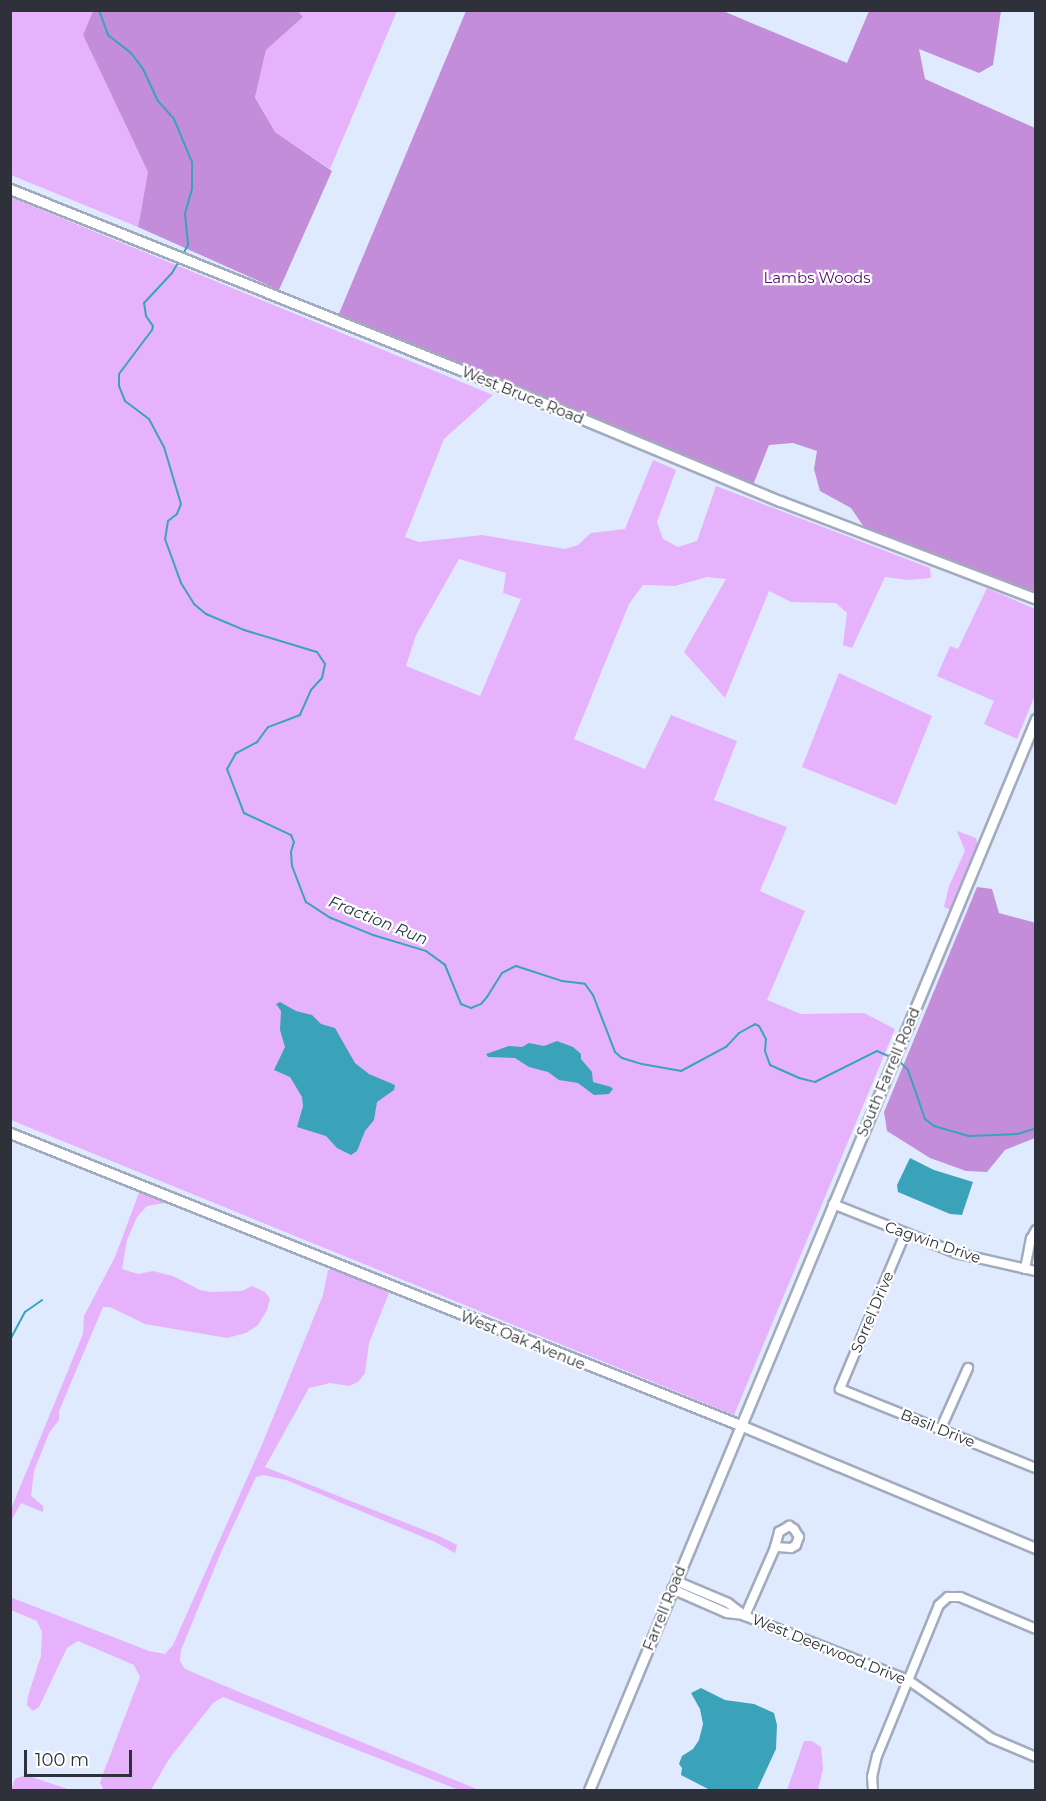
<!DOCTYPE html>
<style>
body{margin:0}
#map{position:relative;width:1046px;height:1801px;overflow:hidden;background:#e0eafe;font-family:Montserrat,sans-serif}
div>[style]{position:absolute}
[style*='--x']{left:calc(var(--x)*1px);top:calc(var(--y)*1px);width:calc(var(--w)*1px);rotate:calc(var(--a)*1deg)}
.green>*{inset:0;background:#e7b2fc}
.forest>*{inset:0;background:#c48dda}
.water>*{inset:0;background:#3aa3b9}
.stream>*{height:2px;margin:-1px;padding:0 1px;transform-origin:1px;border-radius:1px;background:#3aa3b9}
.roads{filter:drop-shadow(2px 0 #a2abbd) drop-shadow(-2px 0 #a2abbd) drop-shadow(0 2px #a2abbd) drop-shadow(0 -2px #a2abbd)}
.minor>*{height:8px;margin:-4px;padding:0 4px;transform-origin:4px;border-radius:4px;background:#fff}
.tertiary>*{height:9px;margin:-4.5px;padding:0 4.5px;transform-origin:4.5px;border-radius:4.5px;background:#fff}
span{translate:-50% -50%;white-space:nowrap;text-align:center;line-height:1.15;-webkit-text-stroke:4.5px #fff;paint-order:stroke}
.park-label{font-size:15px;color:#560e6d}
.street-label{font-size:15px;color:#2e3139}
.water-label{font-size:16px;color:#243c41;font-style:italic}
.frame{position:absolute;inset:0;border:12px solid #2e3139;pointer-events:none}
.scale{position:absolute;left:24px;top:1750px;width:108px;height:27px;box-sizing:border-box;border:3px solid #2e3139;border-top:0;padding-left:8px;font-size:18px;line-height:21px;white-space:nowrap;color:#2e3139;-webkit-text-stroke:4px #fff;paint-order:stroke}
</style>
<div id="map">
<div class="green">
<i style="clip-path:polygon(11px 11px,93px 11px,83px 35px,148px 172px,138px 227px,11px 175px)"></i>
<i style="clip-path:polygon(298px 11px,397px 11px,330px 169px,275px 132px,255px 96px,266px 50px,303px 17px)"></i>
<i style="clip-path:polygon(evenodd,10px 197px,493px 395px,444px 439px,405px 537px,419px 542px,482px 535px,565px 549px,578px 545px,591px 533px,625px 529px,653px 460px,676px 470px,657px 522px,663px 539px,678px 547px,697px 541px,716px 486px,930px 568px,931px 578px,908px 580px,885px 577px,852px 648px,843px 645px,847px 613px,836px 603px,791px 602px,769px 591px,725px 698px,684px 652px,726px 579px,707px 577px,675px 586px,643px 585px,629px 604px,574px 739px,645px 769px,671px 715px,737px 741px,714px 800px,787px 827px,760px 891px,805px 911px,767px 1000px,801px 1014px,864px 1013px,895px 1029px,734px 1415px,11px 1120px,10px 197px,459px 559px,506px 573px,503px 593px,521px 599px,480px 696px,406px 666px,416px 635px,459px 559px)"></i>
<i style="clip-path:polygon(987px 588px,1035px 609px,1035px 695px,1017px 739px,984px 724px,994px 701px,937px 676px,950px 646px,958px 649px)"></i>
<i style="clip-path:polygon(839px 673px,932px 716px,896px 805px,802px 767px)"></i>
<i style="clip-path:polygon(957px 831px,976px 838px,978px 846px,951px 910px,944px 907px,949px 886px,965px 851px)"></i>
<i style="clip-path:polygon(140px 1190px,162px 1199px,165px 1203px,147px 1206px,137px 1217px,127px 1240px,122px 1269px,138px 1274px,153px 1271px,173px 1276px,200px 1290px,211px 1292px,242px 1291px,252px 1286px,265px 1292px,270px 1299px,267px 1310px,258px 1325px,246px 1333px,227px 1338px,145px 1324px,110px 1307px,103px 1307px,59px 1411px,59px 1420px,49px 1433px,34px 1471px,31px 1496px,43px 1506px,43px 1512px,21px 1503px,11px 1521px,11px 1509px,83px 1334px,84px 1316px,115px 1257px)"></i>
<i style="clip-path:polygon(336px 1268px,389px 1293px,369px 1343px,365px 1373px,358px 1382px,349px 1386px,330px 1383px,309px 1388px,265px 1467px,439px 1536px,457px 1545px,455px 1553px,435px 1542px,286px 1480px,263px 1475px,256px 1477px,222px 1550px,181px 1650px,180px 1661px,185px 1669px,244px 1694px,479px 1790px,459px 1790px,223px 1697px,213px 1703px,169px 1759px,151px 1790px,104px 1790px,100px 1783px,103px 1774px,140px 1677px,134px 1665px,78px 1641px,67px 1648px,39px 1707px,33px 1711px,27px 1705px,28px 1696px,41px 1656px,42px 1632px,37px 1621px,11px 1610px,10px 1597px,149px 1651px,165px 1654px,173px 1645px,261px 1447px,323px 1295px,328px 1270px)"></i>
<i style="clip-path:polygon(804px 1741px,812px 1741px,821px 1747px,823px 1769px,818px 1790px,787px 1790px)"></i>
<i style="clip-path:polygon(25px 1775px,71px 1790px,72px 1790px,11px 1790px,15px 1779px)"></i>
</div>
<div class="forest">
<i style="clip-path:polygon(298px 11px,303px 17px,266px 50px,255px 97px,275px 132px,332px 171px,279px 290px,138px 227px,148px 172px,83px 35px,93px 11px)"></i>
<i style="clip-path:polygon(466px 11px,723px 11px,847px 63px,869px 11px,1001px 11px,993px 65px,979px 73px,919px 49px,925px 79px,1035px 128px,1035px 595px,866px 530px,851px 508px,820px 491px,814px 469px,817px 451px,793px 443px,769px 445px,753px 485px,338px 316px)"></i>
<i style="clip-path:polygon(977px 887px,992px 889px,999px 913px,1036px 923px,1035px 1138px,1005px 1150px,987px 1172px,966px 1171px,930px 1158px,887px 1131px,884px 1112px)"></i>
</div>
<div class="water">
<i style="clip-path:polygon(280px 1002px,296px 1011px,312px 1015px,321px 1024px,335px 1028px,355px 1063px,369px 1074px,395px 1085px,394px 1090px,377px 1102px,374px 1120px,365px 1131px,357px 1151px,351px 1155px,337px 1148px,326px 1136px,297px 1127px,303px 1106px,302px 1097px,290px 1077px,274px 1070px,285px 1047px,280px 1030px,281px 1011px,276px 1004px)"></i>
<i style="clip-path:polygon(557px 1041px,573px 1047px,581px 1054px,581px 1059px,592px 1072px,593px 1082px,611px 1087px,613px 1089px,609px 1094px,594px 1095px,578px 1083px,559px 1080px,548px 1072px,529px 1067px,515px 1058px,488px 1057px,486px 1054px,509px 1046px,522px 1047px,529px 1043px,544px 1046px)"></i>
<i style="clip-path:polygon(910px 1158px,934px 1170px,973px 1182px,962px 1215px,950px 1214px,898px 1192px,897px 1185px)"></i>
<i style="clip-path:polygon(701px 1688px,725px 1700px,754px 1704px,774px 1713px,777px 1725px,776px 1749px,757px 1790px,710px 1790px,681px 1775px,682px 1768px,679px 1764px,682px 1756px,693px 1749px,699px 1740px,703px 1724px,700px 1709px,691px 1693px)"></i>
</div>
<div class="stream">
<i style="--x:99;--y:10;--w:27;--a:70"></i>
<i style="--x:108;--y:35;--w:29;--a:38"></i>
<i style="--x:131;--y:53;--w:20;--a:53"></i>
<i style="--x:143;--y:69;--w:35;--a:65"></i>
<i style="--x:158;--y:101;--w:24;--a:48"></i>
<i style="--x:174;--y:119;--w:47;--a:67.3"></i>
<i style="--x:192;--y:162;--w:27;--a:90"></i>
<i style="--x:192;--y:189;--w:26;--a:106"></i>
<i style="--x:185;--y:214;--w:31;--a:84"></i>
<i style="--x:188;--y:245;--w:13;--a:119"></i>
<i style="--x:179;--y:261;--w:14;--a:120"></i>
<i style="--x:172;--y:273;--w:41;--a:133"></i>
<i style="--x:144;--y:303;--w:13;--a:81"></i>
<i style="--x:146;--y:316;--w:12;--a:55"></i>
<i style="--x:153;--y:326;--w:4;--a:104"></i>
<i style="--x:152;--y:330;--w:55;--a:126.9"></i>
<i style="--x:119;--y:374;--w:12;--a:90"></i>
<i style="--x:119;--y:386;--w:16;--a:68"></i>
<i style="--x:125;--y:401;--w:30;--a:37"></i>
<i style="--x:149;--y:419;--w:32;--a:62"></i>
<i style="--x:164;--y:447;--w:59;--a:73.4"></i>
<i style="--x:181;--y:504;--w:11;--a:112"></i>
<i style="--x:177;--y:514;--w:11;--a:142"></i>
<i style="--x:168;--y:521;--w:18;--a:99"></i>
<i style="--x:165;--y:539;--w:47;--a:70"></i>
<i style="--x:181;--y:583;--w:25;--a:58"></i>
<i style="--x:194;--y:604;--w:16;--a:40"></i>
<i style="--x:206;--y:614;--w:41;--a:22.8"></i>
<i style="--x:244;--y:630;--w:76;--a:16.8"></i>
<i style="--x:317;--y:652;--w:14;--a:56"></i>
<i style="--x:325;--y:664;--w:14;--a:102"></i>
<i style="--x:322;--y:678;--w:16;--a:133"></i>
<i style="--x:311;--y:690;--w:27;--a:114"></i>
<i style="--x:300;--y:715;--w:34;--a:159"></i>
<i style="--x:268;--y:727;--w:19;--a:126"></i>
<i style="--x:257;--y:742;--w:24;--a:152"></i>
<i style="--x:236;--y:753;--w:18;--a:119"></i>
<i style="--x:227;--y:769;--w:47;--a:68.9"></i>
<i style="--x:244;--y:813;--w:52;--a:25.1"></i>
<i style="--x:291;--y:835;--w:8;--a:67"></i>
<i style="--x:294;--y:842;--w:10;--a:107"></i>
<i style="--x:291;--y:852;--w:14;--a:86"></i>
<i style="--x:292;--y:866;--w:39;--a:69"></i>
<i style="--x:306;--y:902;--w:30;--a:33"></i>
<i style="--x:331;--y:918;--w:45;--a:22"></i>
<i style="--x:373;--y:935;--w:55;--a:16.8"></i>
<i style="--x:426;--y:951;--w:24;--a:36"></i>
<i style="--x:445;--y:965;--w:42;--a:67.7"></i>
<i style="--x:461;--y:1004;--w:11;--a:22"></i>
<i style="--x:471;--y:1008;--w:11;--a:-22"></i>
<i style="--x:481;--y:1004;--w:9;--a:-49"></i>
<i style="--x:487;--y:997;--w:28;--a:-58"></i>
<i style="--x:502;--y:973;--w:16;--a:-27"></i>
<i style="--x:516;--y:966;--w:48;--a:18.1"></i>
<i style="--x:562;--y:981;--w:23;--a:7"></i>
<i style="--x:585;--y:984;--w:14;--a:54"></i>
<i style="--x:593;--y:995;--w:61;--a:68.9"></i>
<i style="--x:615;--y:1052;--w:9;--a:41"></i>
<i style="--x:622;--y:1058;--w:21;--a:17"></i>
<i style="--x:642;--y:1064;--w:40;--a:10"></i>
<i style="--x:681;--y:1071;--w:51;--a:-28.1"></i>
<i style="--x:726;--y:1047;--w:19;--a:-47"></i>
<i style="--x:739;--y:1033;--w:18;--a:-29"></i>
<i style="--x:755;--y:1024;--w:4;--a:27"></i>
<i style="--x:759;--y:1026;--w:15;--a:62"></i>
<i style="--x:766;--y:1039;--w:12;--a:95"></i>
<i style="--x:765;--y:1051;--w:15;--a:70"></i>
<i style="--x:770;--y:1065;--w:32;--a:24"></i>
<i style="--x:799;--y:1078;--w:16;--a:14"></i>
<i style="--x:815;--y:1082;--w:69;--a:-26.6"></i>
<i style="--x:877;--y:1051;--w:17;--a:24"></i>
<i style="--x:898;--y:1060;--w:14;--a:45"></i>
<i style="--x:908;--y:1070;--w:52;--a:70.9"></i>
<i style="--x:925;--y:1119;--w:11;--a:38"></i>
<i style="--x:934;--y:1126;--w:37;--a:16"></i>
<i style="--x:970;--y:1136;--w:48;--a:-2.4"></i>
<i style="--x:1018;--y:1134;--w:19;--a:-18"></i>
<i style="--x:10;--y:1340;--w:32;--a:-62"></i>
<i style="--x:25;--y:1312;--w:21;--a:-35"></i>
</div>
<div class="roads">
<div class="minor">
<i style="--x:833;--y:1204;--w:132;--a:21.7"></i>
<i style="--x:956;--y:1253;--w:82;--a:12.7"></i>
<i style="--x:905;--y:1234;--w:168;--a:112.8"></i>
<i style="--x:840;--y:1389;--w:211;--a:22"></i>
<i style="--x:1025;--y:1269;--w:31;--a:-79"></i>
<i style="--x:1031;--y:1239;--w:10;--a:-61"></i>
<i style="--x:941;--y:1428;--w:66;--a:-65.8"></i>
<i style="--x:676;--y:1581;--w:56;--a:22.9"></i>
<i style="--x:728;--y:1603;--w:21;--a:37"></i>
<i style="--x:745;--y:1616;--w:175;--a:21.4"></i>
<i style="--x:908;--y:1680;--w:101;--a:34.9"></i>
<i style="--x:991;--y:1738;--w:49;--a:22.9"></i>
<i style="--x:672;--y:1589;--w:60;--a:23.6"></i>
<i style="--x:727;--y:1613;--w:17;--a:7"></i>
<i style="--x:745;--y:1616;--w:72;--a:-66.3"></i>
<i style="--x:774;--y:1550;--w:3;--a:-72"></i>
<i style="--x:775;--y:1547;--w:16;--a:-75"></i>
<i style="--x:779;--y:1532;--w:12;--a:-31"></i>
<i style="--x:789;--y:1526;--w:6;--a:31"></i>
<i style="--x:794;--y:1529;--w:9;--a:58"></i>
<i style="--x:799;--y:1537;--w:9;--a:111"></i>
<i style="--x:796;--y:1545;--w:6;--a:149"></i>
<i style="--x:791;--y:1548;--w:16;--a:-176"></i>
<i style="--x:873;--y:1790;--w:13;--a:-94"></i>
<i style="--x:872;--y:1777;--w:22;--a:-77"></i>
<i style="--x:877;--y:1756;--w:163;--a:-67.7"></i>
<i style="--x:939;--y:1605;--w:12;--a:-42"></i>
<i style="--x:948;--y:1597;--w:12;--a:0"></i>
<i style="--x:960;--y:1597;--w:82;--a:22.8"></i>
</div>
<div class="tertiary">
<i style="--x:10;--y:189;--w:607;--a:21.87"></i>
<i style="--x:573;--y:415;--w:224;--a:22.6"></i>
<i style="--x:780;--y:501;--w:274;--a:20.9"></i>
<i style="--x:10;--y:1133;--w:786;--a:21.8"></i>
<i style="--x:740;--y:1425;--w:321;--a:22.6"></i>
<i style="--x:589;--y:1790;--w:1161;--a:-67.35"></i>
</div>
</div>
<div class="park-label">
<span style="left:817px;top:278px">Lambs Woods</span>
</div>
<div class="street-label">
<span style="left:523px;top:395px;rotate:22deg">West Bruce Road</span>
<span style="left:888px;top:1072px;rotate:-67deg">South Farrell Road</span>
<span style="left:933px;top:1242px;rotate:19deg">Cagwin Drive</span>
<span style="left:872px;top:1312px;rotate:-67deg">Sorrel Drive</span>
<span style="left:523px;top:1340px;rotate:22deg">West Oak Avenue</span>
<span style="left:938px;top:1428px;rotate:22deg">Basil Drive</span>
<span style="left:664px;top:1608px;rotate:-68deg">Farrell Road</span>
<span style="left:829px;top:1649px;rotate:22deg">West Deerwood Drive</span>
</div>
<div class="water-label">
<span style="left:378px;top:921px;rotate:22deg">Fraction Run</span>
</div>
<div class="frame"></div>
<div class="scale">100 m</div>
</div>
